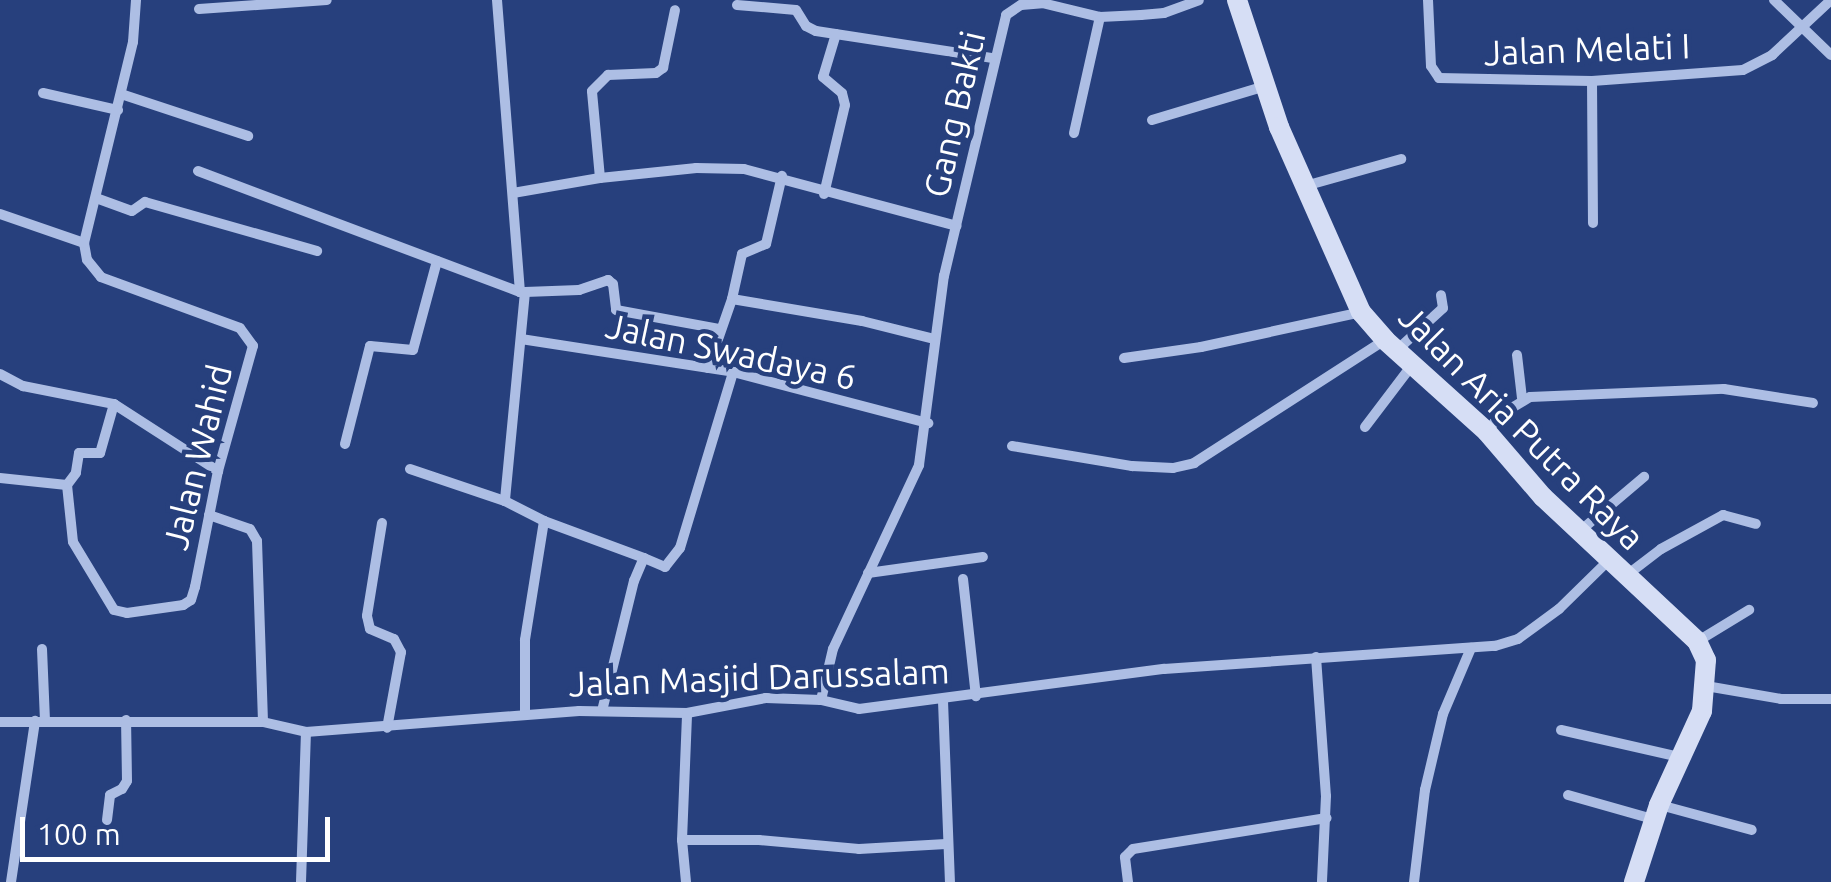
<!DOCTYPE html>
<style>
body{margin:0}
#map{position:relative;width:1831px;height:882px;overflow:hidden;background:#27407d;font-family:Ubuntu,sans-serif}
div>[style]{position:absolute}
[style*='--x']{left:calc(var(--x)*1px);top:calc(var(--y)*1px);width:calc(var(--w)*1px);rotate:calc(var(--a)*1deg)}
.minor>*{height:10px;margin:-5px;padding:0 5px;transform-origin:5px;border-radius:5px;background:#adbee4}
.secondary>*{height:20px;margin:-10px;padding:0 10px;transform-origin:10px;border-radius:10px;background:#d6def5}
span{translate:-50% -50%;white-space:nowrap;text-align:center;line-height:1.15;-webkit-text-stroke:9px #27407d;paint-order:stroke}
.street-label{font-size:35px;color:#fff}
.scale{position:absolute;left:20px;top:817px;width:310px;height:45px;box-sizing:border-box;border:5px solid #fff;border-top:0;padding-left:12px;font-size:30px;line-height:35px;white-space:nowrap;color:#fff;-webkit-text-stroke:8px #27407d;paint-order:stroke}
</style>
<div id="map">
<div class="minor">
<i style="--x:497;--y:0;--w:293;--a:85.5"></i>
<i style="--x:520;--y:292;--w:5;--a:0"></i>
<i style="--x:525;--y:292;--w:210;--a:95.5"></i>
<i style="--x:1428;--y:0;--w:66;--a:87.4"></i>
<i style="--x:1431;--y:66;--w:14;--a:56"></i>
<i style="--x:1439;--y:78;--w:153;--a:1.1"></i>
<i style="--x:1592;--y:81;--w:151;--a:-4.2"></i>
<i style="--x:1743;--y:70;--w:33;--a:-27"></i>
<i style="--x:1772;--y:55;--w:81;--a:-43"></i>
<i style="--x:1774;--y:0;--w:79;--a:44"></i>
<i style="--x:737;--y:5;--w:59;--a:4.8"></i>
<i style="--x:796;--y:10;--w:19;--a:58"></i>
<i style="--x:806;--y:26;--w:11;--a:27"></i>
<i style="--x:816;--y:31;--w:179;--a:8.7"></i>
<i style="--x:199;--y:9;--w:128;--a:-4"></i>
<i style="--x:1592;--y:81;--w:142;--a:89.6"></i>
<i style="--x:43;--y:93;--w:77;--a:12.8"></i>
<i style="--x:121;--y:94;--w:134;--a:18.3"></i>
<i style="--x:1152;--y:120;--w:118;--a:-16.7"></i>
<i style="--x:1074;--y:133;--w:119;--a:-77.4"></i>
<i style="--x:198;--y:171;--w:344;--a:20.6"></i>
<i style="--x:600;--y:178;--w:87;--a:-95.3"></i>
<i style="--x:592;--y:91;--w:23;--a:-45"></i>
<i style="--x:608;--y:75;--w:48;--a:-2.4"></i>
<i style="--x:656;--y:73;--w:9;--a:-36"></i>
<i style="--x:663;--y:68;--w:59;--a:-78.3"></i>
<i style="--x:1305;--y:186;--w:100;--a:-15.7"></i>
<i style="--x:513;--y:193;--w:88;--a:-9.8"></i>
<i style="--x:600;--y:178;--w:97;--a:-5.9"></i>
<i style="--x:696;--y:168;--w:48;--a:1.2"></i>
<i style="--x:744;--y:169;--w:220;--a:15"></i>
<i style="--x:824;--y:194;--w:91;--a:-76.7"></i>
<i style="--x:845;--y:105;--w:12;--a:-104"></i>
<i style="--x:842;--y:93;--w:25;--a:-140"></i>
<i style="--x:823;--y:77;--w:45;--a:-73.2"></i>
<i style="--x:96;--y:198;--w:38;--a:20"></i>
<i style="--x:132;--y:211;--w:16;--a:-35"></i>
<i style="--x:145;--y:202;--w:179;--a:15.9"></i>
<i style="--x:0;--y:214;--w:89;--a:19"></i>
<i style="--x:525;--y:292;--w:54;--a:-2.1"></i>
<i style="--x:579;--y:290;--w:31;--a:-19"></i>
<i style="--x:608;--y:280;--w:6;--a:39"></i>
<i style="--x:613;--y:284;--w:26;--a:83"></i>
<i style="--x:616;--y:310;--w:106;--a:10.4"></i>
<i style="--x:732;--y:299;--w:132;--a:9.6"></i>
<i style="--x:862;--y:321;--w:74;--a:14"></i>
<i style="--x:521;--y:339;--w:215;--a:8.8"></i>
<i style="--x:733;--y:372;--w:202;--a:14.7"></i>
<i style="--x:1397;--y:350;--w:62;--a:-42.4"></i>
<i style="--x:1443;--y:308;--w:13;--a:-99"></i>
<i style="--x:1517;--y:355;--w:43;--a:83.4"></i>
<i style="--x:1124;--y:358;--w:78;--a:-8.1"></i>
<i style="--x:1201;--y:347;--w:164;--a:-12.3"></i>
<i style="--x:708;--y:368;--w:73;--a:-70.8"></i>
<i style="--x:732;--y:299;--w:46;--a:-77.5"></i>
<i style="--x:742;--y:254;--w:26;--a:-23"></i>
<i style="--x:766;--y:244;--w:70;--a:-76.8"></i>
<i style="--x:0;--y:374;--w:26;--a:28"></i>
<i style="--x:23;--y:386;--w:93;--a:11.2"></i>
<i style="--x:114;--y:404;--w:124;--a:32.8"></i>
<i style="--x:114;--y:404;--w:51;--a:105.9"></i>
<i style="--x:100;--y:453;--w:21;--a:180"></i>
<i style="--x:79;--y:453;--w:20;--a:99"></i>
<i style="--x:76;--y:473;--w:15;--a:127"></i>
<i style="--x:67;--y:485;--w:57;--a:84"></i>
<i style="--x:73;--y:542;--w:79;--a:58.9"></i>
<i style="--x:114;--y:610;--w:13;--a:13"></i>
<i style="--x:127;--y:613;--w:57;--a:-8.1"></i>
<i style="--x:183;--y:605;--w:9;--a:-32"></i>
<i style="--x:191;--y:600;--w:14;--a:-73"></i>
<i style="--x:195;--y:587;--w:118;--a:-78.8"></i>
<i style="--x:218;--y:471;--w:130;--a:-74.4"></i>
<i style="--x:253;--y:346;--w:22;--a:-126"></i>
<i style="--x:240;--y:328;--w:148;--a:-159.9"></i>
<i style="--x:101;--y:277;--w:22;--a:-129"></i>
<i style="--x:87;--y:260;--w:17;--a:-100"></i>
<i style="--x:84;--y:243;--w:207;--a:-76.3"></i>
<i style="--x:133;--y:42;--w:42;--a:-85.9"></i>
<i style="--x:1365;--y:427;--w:78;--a:-52.8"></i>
<i style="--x:1487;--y:432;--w:21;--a:-53"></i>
<i style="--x:1500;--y:415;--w:35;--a:-31"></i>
<i style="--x:1530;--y:397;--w:194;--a:-2.4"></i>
<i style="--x:1724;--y:389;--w:90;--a:8.9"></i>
<i style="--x:345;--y:444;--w:101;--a:-75.7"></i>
<i style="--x:370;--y:346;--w:43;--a:5.3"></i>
<i style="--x:413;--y:350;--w:92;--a:-74.9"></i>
<i style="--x:1012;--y:446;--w:122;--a:9.5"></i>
<i style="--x:1132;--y:466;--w:41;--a:2.8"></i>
<i style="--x:1173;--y:468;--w:22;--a:-13"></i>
<i style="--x:1194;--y:463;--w:227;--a:-32.8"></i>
<i style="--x:410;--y:469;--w:100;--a:18.6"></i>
<i style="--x:505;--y:501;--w:44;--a:27.1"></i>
<i style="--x:544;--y:521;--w:121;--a:99.1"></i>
<i style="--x:525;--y:640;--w:74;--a:90"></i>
<i style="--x:0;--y:478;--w:67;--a:6"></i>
<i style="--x:209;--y:515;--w:43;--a:18.9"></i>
<i style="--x:250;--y:529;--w:14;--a:60"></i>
<i style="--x:257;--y:541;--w:181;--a:88.1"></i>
<i style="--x:544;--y:521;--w:107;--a:20.3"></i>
<i style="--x:382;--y:523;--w:94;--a:99.2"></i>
<i style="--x:367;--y:616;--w:13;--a:77"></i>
<i style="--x:370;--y:629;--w:26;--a:23"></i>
<i style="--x:394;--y:639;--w:15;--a:62"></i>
<i style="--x:401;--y:652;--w:77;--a:100.4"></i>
<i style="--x:1580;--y:531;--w:84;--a:-40.2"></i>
<i style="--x:868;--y:573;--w:116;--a:-7.9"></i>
<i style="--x:1627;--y:575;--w:43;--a:-37.4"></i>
<i style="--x:1661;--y:549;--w:71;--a:-28.7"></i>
<i style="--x:1723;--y:515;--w:34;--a:15"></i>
<i style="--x:963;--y:579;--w:118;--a:83.7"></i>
<i style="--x:1698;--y:641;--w:60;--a:-31.3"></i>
<i style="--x:42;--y:649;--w:72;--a:87.6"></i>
<i style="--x:1316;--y:657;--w:139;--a:85.9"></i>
<i style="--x:1326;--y:796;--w:86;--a:92.7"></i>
<i style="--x:1706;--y:686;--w:76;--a:9.8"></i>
<i style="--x:1781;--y:699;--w:50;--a:0"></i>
<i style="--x:821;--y:700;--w:52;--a:-76.8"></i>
<i style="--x:833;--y:649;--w:203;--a:-64.9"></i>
<i style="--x:919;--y:465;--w:191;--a:-82.5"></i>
<i style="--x:944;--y:276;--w:268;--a:-76.6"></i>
<i style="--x:1006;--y:15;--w:18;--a:-34"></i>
<i style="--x:1021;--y:5;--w:21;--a:-5"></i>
<i style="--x:1042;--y:3;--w:60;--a:13.6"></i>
<i style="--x:1100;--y:17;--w:41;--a:-2.8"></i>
<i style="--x:1141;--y:15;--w:23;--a:-5"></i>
<i style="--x:1164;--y:13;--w:37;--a:-20"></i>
<i style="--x:943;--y:701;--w:181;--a:87.8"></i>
<i style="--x:602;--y:711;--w:134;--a:-76.2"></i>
<i style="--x:634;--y:581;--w:25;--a:-67"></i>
<i style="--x:644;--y:558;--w:23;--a:23"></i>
<i style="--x:665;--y:567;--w:24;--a:-52"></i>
<i style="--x:680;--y:548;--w:184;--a:-73.2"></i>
<i style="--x:0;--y:722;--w:263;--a:0"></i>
<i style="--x:263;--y:722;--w:44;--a:13.1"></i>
<i style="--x:306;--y:732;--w:274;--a:-4.4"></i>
<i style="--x:579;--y:711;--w:108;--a:1.1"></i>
<i style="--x:687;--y:713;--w:80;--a:-10.8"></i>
<i style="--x:766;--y:698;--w:55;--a:2.1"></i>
<i style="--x:821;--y:700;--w:39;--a:13"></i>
<i style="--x:859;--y:709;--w:308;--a:-7.5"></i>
<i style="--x:1164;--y:669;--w:332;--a:-4"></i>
<i style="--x:1495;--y:646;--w:24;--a:-17"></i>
<i style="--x:1518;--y:639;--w:51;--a:-36.2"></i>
<i style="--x:1559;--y:609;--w:70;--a:-44.4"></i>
<i style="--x:1561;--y:730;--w:122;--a:12.8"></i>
<i style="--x:1568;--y:795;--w:88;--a:15.8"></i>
<i style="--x:1660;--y:805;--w:95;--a:15.2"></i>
<i style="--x:107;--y:820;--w:25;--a:-83"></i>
<i style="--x:110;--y:795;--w:13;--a:-27"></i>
<i style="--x:122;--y:789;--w:9;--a:-58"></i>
<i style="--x:127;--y:781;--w:61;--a:-90.9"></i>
<i style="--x:682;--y:840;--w:77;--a:0"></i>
<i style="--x:759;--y:840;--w:100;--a:5.1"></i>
<i style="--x:859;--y:849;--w:87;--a:-3.3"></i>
<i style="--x:11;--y:882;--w:163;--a:-81.5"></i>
<i style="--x:301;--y:882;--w:150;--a:-88.1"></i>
<i style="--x:686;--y:882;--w:42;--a:-95.4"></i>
<i style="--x:682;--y:840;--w:127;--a:-87.7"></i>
<i style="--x:1128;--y:882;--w:25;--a:-97"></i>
<i style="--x:1125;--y:857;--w:11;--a:-45"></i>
<i style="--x:1133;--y:849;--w:196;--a:-9.1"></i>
<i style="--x:1414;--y:882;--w:93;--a:-83.2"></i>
<i style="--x:1425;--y:790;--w:78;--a:-76.7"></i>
<i style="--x:1443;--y:714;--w:72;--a:-67"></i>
</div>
<div class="secondary">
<i style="--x:1237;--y:0;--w:134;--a:71.7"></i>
<i style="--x:1279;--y:127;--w:202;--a:66.1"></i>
<i style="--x:1361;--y:312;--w:37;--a:49"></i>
<i style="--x:1385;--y:340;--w:137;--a:42"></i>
<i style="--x:1487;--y:432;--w:86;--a:49.3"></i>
<i style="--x:1543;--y:497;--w:211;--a:43.1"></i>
<i style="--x:1697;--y:641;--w:21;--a:65"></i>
<i style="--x:1706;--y:660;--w:51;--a:94.5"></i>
<i style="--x:1702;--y:711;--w:103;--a:114.6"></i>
<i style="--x:1659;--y:805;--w:81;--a:108"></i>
</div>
<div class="street-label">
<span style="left:1587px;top:49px;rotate:-2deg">Jalan Melati I</span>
<span style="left:954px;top:114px;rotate:-77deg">Gang Bakti</span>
<span style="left:731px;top:351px;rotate:12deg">Jalan Swadaya 6</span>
<span style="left:1522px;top:427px;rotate:45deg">Jalan Aria Putra Raya</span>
<span style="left:197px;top:457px;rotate:-76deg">Jalan Wahid</span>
<span style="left:759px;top:677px;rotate:-2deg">Jalan Masjid Darussalam</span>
</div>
<div class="scale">100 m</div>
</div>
